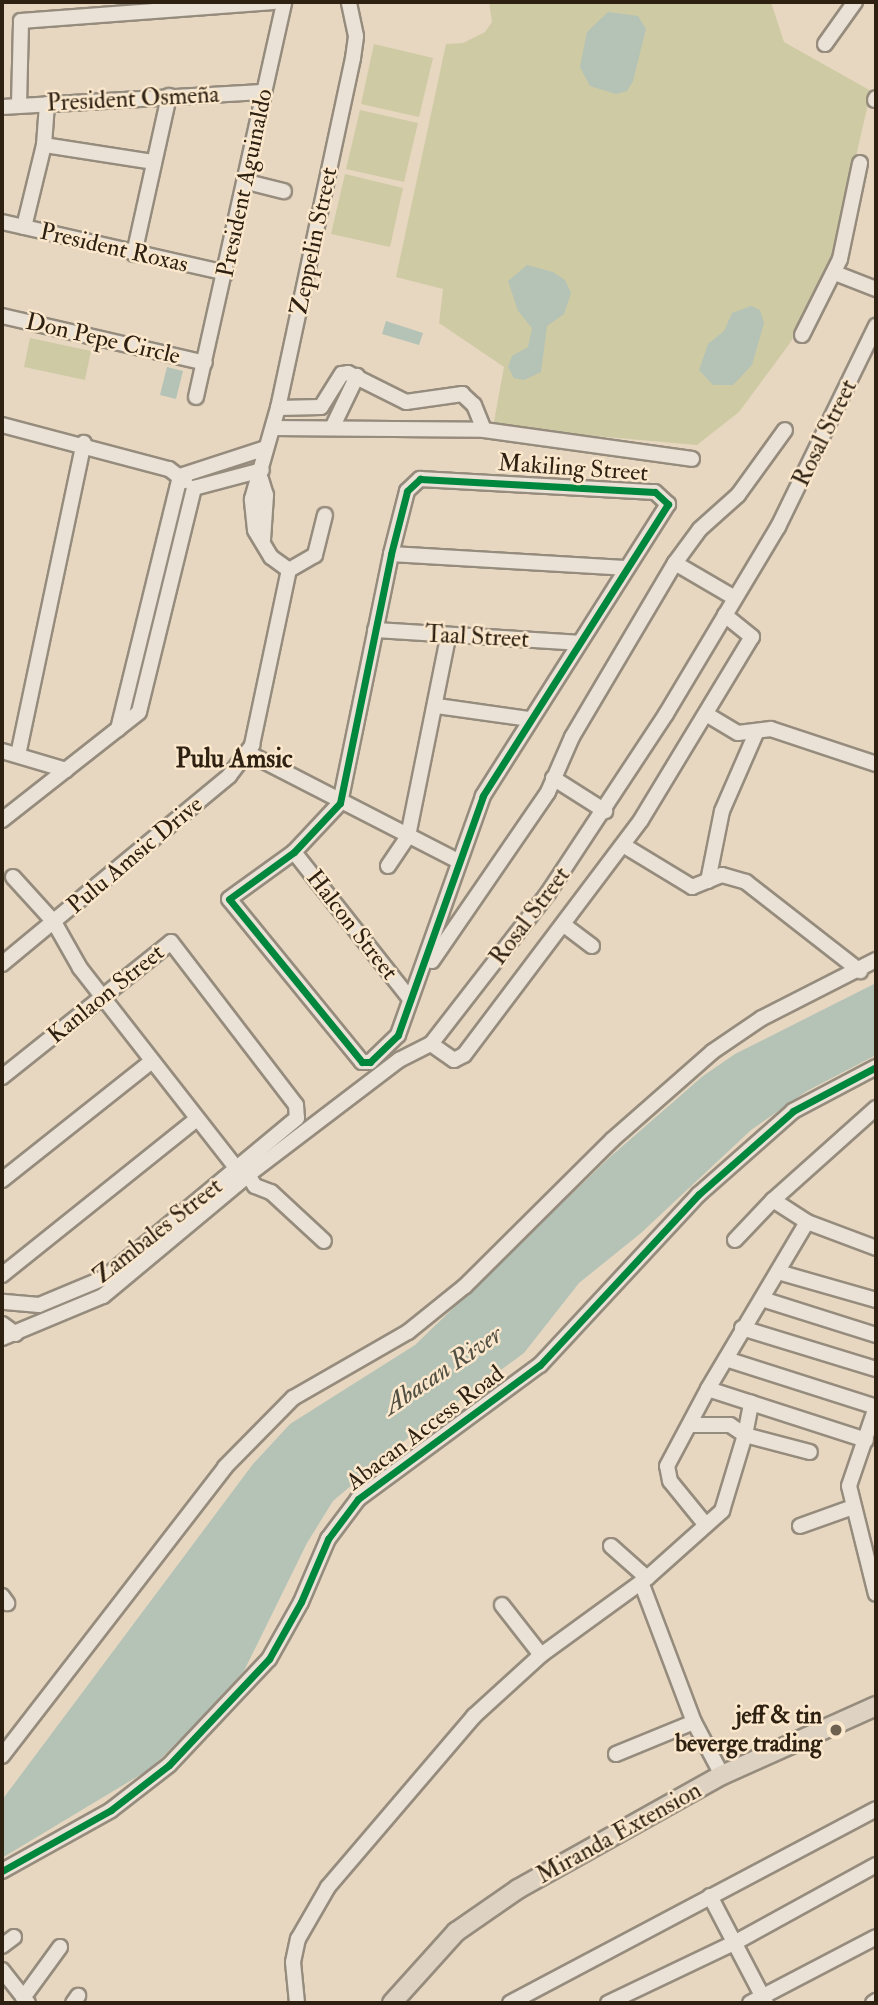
<!DOCTYPE html>
<meta charset="utf-8">
<style>
body{margin:0}
#map{position:relative;width:878px;height:2005px;overflow:hidden;background:#e7d7c0;font-family:"IM FELL Double Pica",serif}
div>[style]{position:absolute}
[style*='--x']{left:calc(var(--x)*1px);top:calc(var(--y)*1px);width:calc(var(--w)*1px);rotate:calc(var(--a)*1deg)}
.green>*{inset:0;background:#cecaa4}
.water>*{inset:0;background:#b4c3b6}
.roads{filter:drop-shadow(2px 0 #968c7d) drop-shadow(-2px 0 #968c7d) drop-shadow(0 2px #968c7d) drop-shadow(0 -2px #968c7d)}
.minor>*{height:14px;margin:-7px;padding:0 7px;transform-origin:7px;border-radius:7px;background:#eae2d7}
.major>*{height:18px;margin:-9px;padding:0 9px;transform-origin:9px;border-radius:9px;background:#ded2c2}
.cycleway>*{height:7px;margin:-3.5px;padding:0 3.5px;transform-origin:3.5px;border-radius:3.5px;background:#00873e}
.dots>*{width:19px;height:19px;translate:-50% -50%;box-sizing:border-box;border:4px solid #fae7cc;border-radius:50%}
span{translate:-50% -50%;white-space:nowrap;text-align:center;line-height:1.15;-webkit-text-stroke:5px #fae7cc;paint-order:stroke}
.street-label{font-size:24px;color:#2e2112}
.poi-label{font-size:24px;color:#2e2112;font-weight:700}
.right{translate:-100% -50%;text-align:right}
.neighbourhood-label{font-size:26px;color:#2e2112;font-weight:700}
.water-label{font-size:26px;color:#504f42;font-style:italic}
.frame{position:absolute;inset:0;border:4px solid #2e2112;pointer-events:none}
</style>
<div id="map">
<div class="green">
<i style="clip-path:polygon(489px 2px,771px 2px,784px 42px,871px 91px,829px 274px,790px 343px,739px 412px,697px 445px,493px 427px,504px 367px,439px 323px,443px 289px,396px 277px,446px 44px,463px 43px,485px 32px,492px 22px)"></i>
<i style="clip-path:polygon(374px 44px,433px 58px,419px 117px,361px 104px)"></i>
<i style="clip-path:polygon(360px 110px,418px 123px,404px 182px,346px 169px)"></i>
<i style="clip-path:polygon(345px 174px,403px 188px,390px 247px,331px 234px)"></i>
<i style="clip-path:polygon(30px 338px,91px 351px,85px 380px,24px 367px)"></i>
</div>
<div class="water">
<i style="clip-path:polygon(608px 12px,638px 16px,646px 29px,633px 81px,627px 91px,616px 94px,590px 86px,580px 67px,587px 32px)"></i>
<i style="clip-path:polygon(527px 265px,553px 272px,565px 280px,571px 293px,564px 314px,547px 326px,541px 372px,524px 380px,514px 378px,508px 367px,512px 356px,528px 347px,532px 328px,518px 311px,508px 281px)"></i>
<i style="clip-path:polygon(751px 306px,760px 310px,764px 323px,752px 365px,733px 385px,713px 385px,699px 370px,708px 344px,724px 331px,732px 313px)"></i>
<i style="clip-path:polygon(386px 321px,423px 333px,419px 345px,382px 334px)"></i>
<i style="clip-path:polygon(167px 367px,183px 371px,176px 399px,160px 395px)"></i>
<i style="clip-path:polygon(876px 983px,876px 1055px,807px 1091px,751px 1130px,641px 1233px,579px 1283px,524px 1353px,400px 1444px,333px 1501px,307px 1543px,244px 1671px,205px 1715px,150px 1769px,2px 1858px,2px 1800px,253px 1464px,290px 1424px,415px 1345px,610px 1157px,703px 1076px,735px 1054px)"></i>
</div>
<div class="roads">
<div class="minor">
<i style="--x:825;--y:44;--w:52;--a:-54.5"></i>
<i style="--x:875;--y:100;--w:2;--a:-63"></i>
<i style="--x:19;--y:105;--w:84;--a:-88.6"></i>
<i style="--x:21;--y:21;--w:253;--a:-4.3"></i>
<i style="--x:2;--y:107;--w:262;--a:-3.3"></i>
<i style="--x:44;--y:145;--w:111;--a:8.8"></i>
<i style="--x:247;--y:182;--w:38;--a:14"></i>
<i style="--x:2;--y:222;--w:230;--a:12.8"></i>
<i style="--x:24;--y:227;--w:84;--a:-76.3"></i>
<i style="--x:44;--y:145;--w:41;--a:-85.8"></i>
<i style="--x:134;--y:254;--w:162;--a:-77.5"></i>
<i style="--x:835;--y:273;--w:44;--a:21.3"></i>
<i style="--x:2;--y:316;--w:208;--a:13"></i>
<i style="--x:802;--y:335;--w:85;--a:-63.4"></i>
<i style="--x:840;--y:259;--w:98;--a:-78.2"></i>
<i style="--x:196;--y:397;--w:405;--a:-77.4"></i>
<i style="--x:278;--y:408;--w:43;--a:-1.3"></i>
<i style="--x:321;--y:407;--w:39;--a:-58"></i>
<i style="--x:342;--y:374;--w:6;--a:-9"></i>
<i style="--x:348;--y:373;--w:65;--a:26.6"></i>
<i style="--x:406;--y:402;--w:57;--a:-8.1"></i>
<i style="--x:462;--y:394;--w:16;--a:43"></i>
<i style="--x:474;--y:405;--w:27;--a:68"></i>
<i style="--x:2;--y:425;--w:173;--a:14.8"></i>
<i style="--x:169;--y:469;--w:20;--a:37"></i>
<i style="--x:273;--y:428;--w:211;--a:0.5"></i>
<i style="--x:484;--y:430;--w:210;--a:7.9"></i>
<i style="--x:332;--y:428;--w:58;--a:-64.3"></i>
<i style="--x:261;--y:479;--w:17;--a:73"></i>
<i style="--x:266;--y:495;--w:45;--a:93.8"></i>
<i style="--x:420;--y:479;--w:235;--a:3.2"></i>
<i style="--x:655;--y:492;--w:18;--a:43"></i>
<i style="--x:668;--y:504;--w:346;--a:122.4"></i>
<i style="--x:483;--y:796;--w:254;--a:109.6"></i>
<i style="--x:398;--y:1035;--w:39;--a:136"></i>
<i style="--x:370;--y:1062;--w:8;--a:180"></i>
<i style="--x:362;--y:1062;--w:210;--a:-129.2"></i>
<i style="--x:229;--y:899;--w:80;--a:-35.9"></i>
<i style="--x:294;--y:852;--w:67;--a:-46.8"></i>
<i style="--x:340;--y:803;--w:254;--a:-78.4"></i>
<i style="--x:391;--y:554;--w:65;--a:-75.7"></i>
<i style="--x:407;--y:491;--w:18;--a:-43"></i>
<i style="--x:391;--y:554;--w:234;--a:3.4"></i>
<i style="--x:675;--y:563;--w:69;--a:30.3"></i>
<i style="--x:289;--y:570;--w:30;--a:-30"></i>
<i style="--x:315;--y:555;--w:41;--a:-76"></i>
<i style="--x:375;--y:630;--w:204;--a:3.6"></i>
<i style="--x:437;--y:706;--w:94;--a:8"></i>
<i style="--x:706;--y:714;--w:37;--a:31"></i>
<i style="--x:738;--y:733;--w:33;--a:-7"></i>
<i style="--x:771;--y:729;--w:111;--a:18.4"></i>
<i style="--x:118;--y:729;--w:260;--a:-76.2"></i>
<i style="--x:180;--y:476;--w:90;--a:-18"></i>
<i style="--x:2;--y:751;--w:67;--a:16.5"></i>
<i style="--x:248;--y:753;--w:236;--a:27.2"></i>
<i style="--x:18;--y:755;--w:319;--a:-78.1"></i>
<i style="--x:553;--y:778;--w:62;--a:32.4"></i>
<i style="--x:2;--y:820;--w:174;--a:-38.2"></i>
<i style="--x:139;--y:712;--w:231;--a:-76.2"></i>
<i style="--x:194;--y:488;--w:70;--a:-14.8"></i>
<i style="--x:623;--y:845;--w:81;--a:31.3"></i>
<i style="--x:692;--y:887;--w:32;--a:-22"></i>
<i style="--x:722;--y:875;--w:25;--a:16"></i>
<i style="--x:746;--y:882;--w:145;--a:38"></i>
<i style="--x:294;--y:852;--w:187;--a:51.7"></i>
<i style="--x:388;--y:866;--w:36;--a:-56"></i>
<i style="--x:408;--y:836;--w:203;--a:-78.6"></i>
<i style="--x:13;--y:877;--w:61;--a:47.7"></i>
<i style="--x:54;--y:922;--w:53;--a:60.5"></i>
<i style="--x:80;--y:968;--w:256;--a:52"></i>
<i style="--x:708;--y:881;--w:71;--a:-78.7"></i>
<i style="--x:722;--y:811;--w:87;--a:-66.4"></i>
<i style="--x:564;--y:925;--w:35;--a:37"></i>
<i style="--x:432;--y:961;--w:205;--a:-55.5"></i>
<i style="--x:548;--y:792;--w:60;--a:-66.4"></i>
<i style="--x:572;--y:737;--w:202;--a:-59.4"></i>
<i style="--x:675;--y:563;--w:42;--a:-53.7"></i>
<i style="--x:700;--y:529;--w:51;--a:-41.8"></i>
<i style="--x:738;--y:495;--w:80;--a:-54.1"></i>
<i style="--x:2;--y:964;--w:295;--a:-39.6"></i>
<i style="--x:229;--y:776;--w:39;--a:-53"></i>
<i style="--x:252;--y:745;--w:179;--a:-78.1"></i>
<i style="--x:289;--y:570;--w:22;--a:-144"></i>
<i style="--x:271;--y:557;--w:31;--a:-121"></i>
<i style="--x:255;--y:530;--w:31;--a:-96"></i>
<i style="--x:252;--y:499;--w:95;--a:-74.1"></i>
<i style="--x:278;--y:408;--w:358;--a:-77.9"></i>
<i style="--x:353;--y:58;--w:22;--a:-82"></i>
<i style="--x:356;--y:36;--w:35;--a:-102"></i>
<i style="--x:431;--y:1044;--w:28;--a:35"></i>
<i style="--x:454;--y:1060;--w:11;--a:-27"></i>
<i style="--x:464;--y:1055;--w:294;--a:-53"></i>
<i style="--x:641;--y:820;--w:214;--a:-58.8"></i>
<i style="--x:752;--y:637;--w:35;--a:-141"></i>
<i style="--x:2;--y:1077;--w:216;--a:-38.6"></i>
<i style="--x:171;--y:942;--w:205;--a:52.5"></i>
<i style="--x:296;--y:1105;--w:13;--a:86"></i>
<i style="--x:297;--y:1118;--w:251;--a:140.3"></i>
<i style="--x:104;--y:1278;--w:70;--a:157.4"></i>
<i style="--x:39;--y:1305;--w:37;--a:-175"></i>
<i style="--x:248;--y:1175;--w:13;--a:58"></i>
<i style="--x:255;--y:1186;--w:17;--a:21"></i>
<i style="--x:271;--y:1192;--w:72;--a:42.8"></i>
<i style="--x:2;--y:1180;--w:191;--a:-38.4"></i>
<i style="--x:773;--y:1200;--w:138;--a:-41.8"></i>
<i style="--x:807;--y:1222;--w:194;--a:120.7"></i>
<i style="--x:708;--y:1389;--w:166;--a:17.9"></i>
<i style="--x:735;--y:1240;--w:55;--a:-46.5"></i>
<i style="--x:773;--y:1200;--w:40;--a:32.9"></i>
<i style="--x:807;--y:1222;--w:74;--a:20.6"></i>
<i style="--x:778;--y:1272;--w:102;--a:15.9"></i>
<i style="--x:2;--y:1275;--w:250;--a:-38.7"></i>
<i style="--x:762;--y:1299;--w:120;--a:17.5"></i>
<i style="--x:2;--y:1324;--w:17;--a:36"></i>
<i style="--x:742;--y:1328;--w:140;--a:17"></i>
<i style="--x:2;--y:1338;--w:109;--a:-22.6"></i>
<i style="--x:103;--y:1296;--w:189;--a:-39.8"></i>
<i style="--x:248;--y:1175;--w:190;--a:-37.3"></i>
<i style="--x:399;--y:1060;--w:36;--a:-27"></i>
<i style="--x:431;--y:1044;--w:191;--a:-52.2"></i>
<i style="--x:548;--y:893;--w:214;--a:-56.6"></i>
<i style="--x:666;--y:714;--w:218;--a:-59.1"></i>
<i style="--x:778;--y:527;--w:224;--a:-64"></i>
<i style="--x:726;--y:1359;--w:157;--a:17.7"></i>
<i style="--x:876;--y:1407;--w:83;--a:108.9"></i>
<i style="--x:849;--y:1486;--w:111;--a:76"></i>
<i style="--x:690;--y:1425;--w:40;--a:0"></i>
<i style="--x:730;--y:1425;--w:18;--a:34"></i>
<i style="--x:745;--y:1435;--w:33;--a:-79"></i>
<i style="--x:705;--y:1524;--w:55;--a:-129.1"></i>
<i style="--x:670;--y:1481;--w:15;--a:-101"></i>
<i style="--x:667;--y:1466;--w:87;--a:-62"></i>
<i style="--x:800;--y:1526;--w:56;--a:-19.7"></i>
<i style="--x:611;--y:1546;--w:48;--a:41.6"></i>
<i style="--x:641;--y:1582;--w:150;--a:69.3"></i>
<i style="--x:694;--y:1722;--w:60;--a:62.2"></i>
<i style="--x:2;--y:1596;--w:9;--a:54"></i>
<i style="--x:502;--y:1605;--w:63;--a:52"></i>
<i style="--x:616;--y:1754;--w:84;--a:-22.3"></i>
<i style="--x:2;--y:1756;--w:365;--a:-52.3"></i>
<i style="--x:225;--y:1467;--w:97;--a:-45.4"></i>
<i style="--x:293;--y:1398;--w:133;--a:-29.9"></i>
<i style="--x:408;--y:1332;--w:73;--a:-38.9"></i>
<i style="--x:465;--y:1286;--w:207;--a:-44.8"></i>
<i style="--x:612;--y:1140;--w:133;--a:-41.3"></i>
<i style="--x:712;--y:1052;--w:60;--a:-34.2"></i>
<i style="--x:762;--y:1018;--w:128;--a:-27"></i>
<i style="--x:2;--y:1871;--w:125;--a:-29.2"></i>
<i style="--x:111;--y:1810;--w:73;--a:-37.8"></i>
<i style="--x:169;--y:1765;--w:146;--a:-46.7"></i>
<i style="--x:269;--y:1659;--w:65;--a:-60.7"></i>
<i style="--x:301;--y:1602;--w:69;--a:-66.8"></i>
<i style="--x:328;--y:1539;--w:50;--a:-53.1"></i>
<i style="--x:358;--y:1499;--w:226;--a:-36.4"></i>
<i style="--x:540;--y:1365;--w:233;--a:-47.1"></i>
<i style="--x:699;--y:1194;--w:125;--a:-41.4"></i>
<i style="--x:793;--y:1111;--w:94;--a:-27.9"></i>
<i style="--x:710;--y:1896;--w:121;--a:62.4"></i>
<i style="--x:2;--y:1946;--w:15;--a:-37"></i>
<i style="--x:2;--y:1970;--w:42;--a:51.8"></i>
<i style="--x:23;--y:1998;--w:63;--a:-54"></i>
<i style="--x:73;--y:2003;--w:9;--a:-54"></i>
<i style="--x:297;--y:2003;--w:41;--a:-95.6"></i>
<i style="--x:293;--y:1962;--w:24;--a:-78"></i>
<i style="--x:298;--y:1939;--w:60;--a:-60"></i>
<i style="--x:328;--y:1887;--w:225;--a:-49.5"></i>
<i style="--x:474;--y:1716;--w:91;--a:-42.3"></i>
<i style="--x:541;--y:1655;--w:131;--a:-36"></i>
<i style="--x:647;--y:1578;--w:101;--a:-41.8"></i>
<i style="--x:722;--y:1511;--w:79;--a:-73.2"></i>
<i style="--x:745;--y:1435;--w:67;--a:14.7"></i>
<i style="--x:510;--y:2003;--w:414;--a:-27.9"></i>
<i style="--x:608;--y:2003;--w:142;--a:-25.5"></i>
<i style="--x:736;--y:1942;--w:160;--a:-28.8"></i>
<i style="--x:750;--y:2003;--w:142;--a:-27.6"></i>
<i style="--x:873;--y:2003;--w:4;--a:-34"></i>
</div>
<div class="major">
<i style="--x:392;--y:2003;--w:96;--a:-48"></i>
<i style="--x:456;--y:1932;--w:75;--a:-34.7"></i>
<i style="--x:518;--y:1889;--w:234;--a:-29.2"></i>
<i style="--x:722;--y:1775;--w:169;--a:-24.1"></i>
</div>
</div>
<div class="cycleway">
<i style="--x:420;--y:479;--w:235;--a:3.2"></i>
<i style="--x:655;--y:492;--w:18;--a:43"></i>
<i style="--x:668;--y:504;--w:346;--a:122.4"></i>
<i style="--x:483;--y:796;--w:254;--a:109.6"></i>
<i style="--x:398;--y:1035;--w:39;--a:136"></i>
<i style="--x:370;--y:1062;--w:8;--a:180"></i>
<i style="--x:362;--y:1062;--w:210;--a:-129.2"></i>
<i style="--x:229;--y:899;--w:80;--a:-35.9"></i>
<i style="--x:294;--y:852;--w:67;--a:-46.8"></i>
<i style="--x:340;--y:803;--w:254;--a:-78.4"></i>
<i style="--x:391;--y:554;--w:65;--a:-75.7"></i>
<i style="--x:407;--y:491;--w:18;--a:-43"></i>
<i style="--x:2;--y:1871;--w:125;--a:-29.2"></i>
<i style="--x:111;--y:1810;--w:73;--a:-37.8"></i>
<i style="--x:169;--y:1765;--w:146;--a:-46.7"></i>
<i style="--x:269;--y:1659;--w:65;--a:-60.7"></i>
<i style="--x:301;--y:1602;--w:69;--a:-66.8"></i>
<i style="--x:328;--y:1539;--w:50;--a:-53.1"></i>
<i style="--x:358;--y:1499;--w:226;--a:-36.4"></i>
<i style="--x:540;--y:1365;--w:233;--a:-47.1"></i>
<i style="--x:699;--y:1194;--w:125;--a:-41.4"></i>
<i style="--x:793;--y:1111;--w:94;--a:-27.9"></i>
</div>
<div class="dots">
<i style="left:836px;top:1730px;background:#6f614f"></i>
</div>
<div class="street-label">
<span style="left:133px;top:99px;rotate:-3deg">President Osmeña</span>
<span style="left:245px;top:183px;rotate:-78deg">President Aguinaldo</span>
<span style="left:314px;top:241px;rotate:-78deg">Zeppelin Street</span>
<span style="left:114px;top:248px;rotate:13deg">President Roxas</span>
<span style="left:103px;top:339px;rotate:13deg">Don Pepe Circle</span>
<span style="left:825px;top:433px;rotate:-64deg">Rosal Street</span>
<span style="left:573px;top:468px;rotate:4deg">Makiling Street</span>
<span style="left:477px;top:637px;rotate:3deg">Taal Street</span>
<span style="left:135px;top:855px;rotate:-40deg">Pulu Amsic Drive</span>
<span style="left:530px;top:916px;rotate:-53deg">Rosal Street</span>
<span style="left:352px;top:925px;rotate:52deg">Halcon Street</span>
<span style="left:106px;top:994px;rotate:-39deg">Kanlaon Street</span>
<span style="left:158px;top:1231px;rotate:-38deg">Zambales Street</span>
<span style="left:425px;top:1428px;rotate:-37deg">Abacan Access Road</span>
<span style="left:619px;top:1833px;rotate:-29deg">Miranda Extension</span>
</div>
<div class="poi-label">
<span class="right" style="left:822px;top:1730px">jeff &amp; tin<br>beverge trading</span>
</div>
<div class="neighbourhood-label">
<span style="left:234px;top:760px">Pulu Amsic</span>
</div>
<div class="water-label">
<span style="left:443px;top:1371px;rotate:-34deg">Abacan River</span>
</div>
<div class="frame"></div>
</div>
